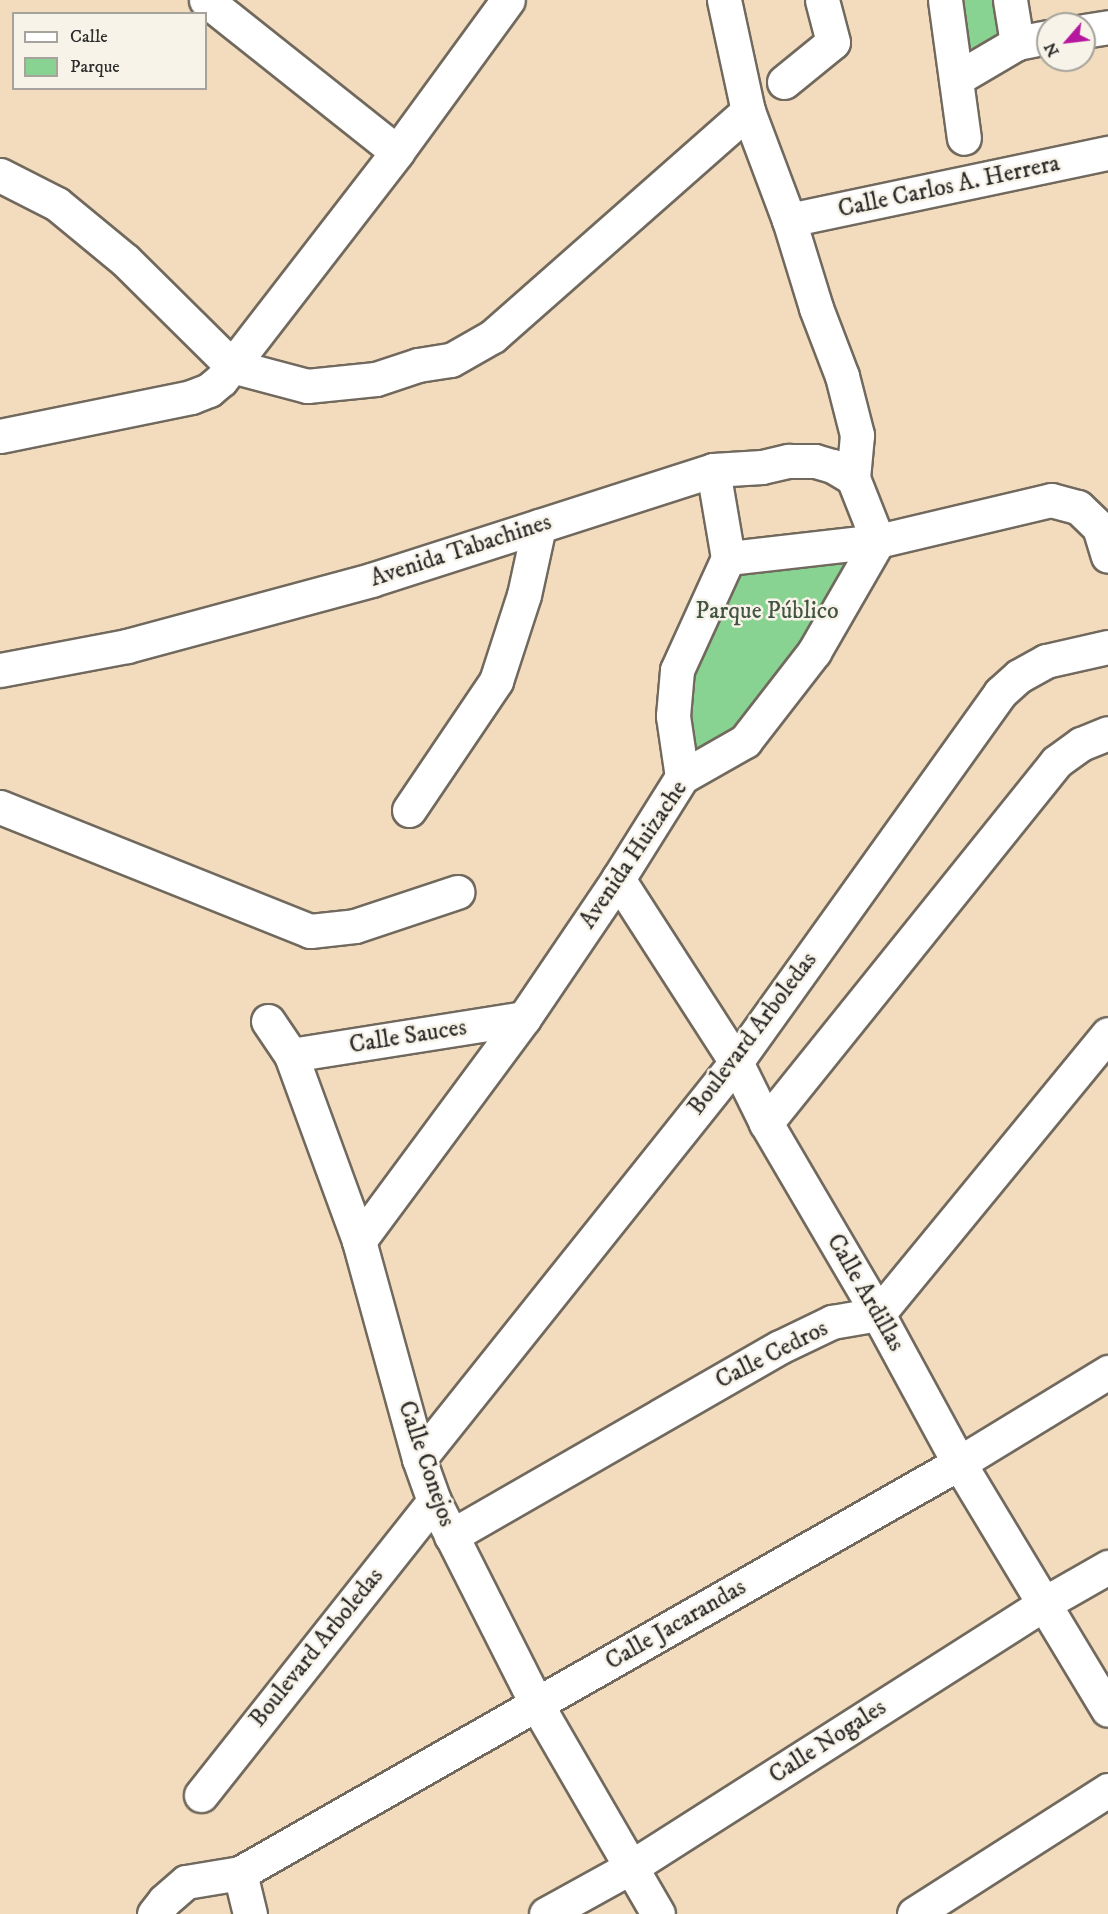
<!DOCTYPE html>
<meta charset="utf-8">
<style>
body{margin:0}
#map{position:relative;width:1108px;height:1914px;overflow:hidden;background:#f2dcbd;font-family:"IM FELL DW Pica",serif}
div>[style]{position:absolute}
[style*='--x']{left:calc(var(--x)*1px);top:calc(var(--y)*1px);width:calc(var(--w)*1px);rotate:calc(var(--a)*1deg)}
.green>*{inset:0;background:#88d391}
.roads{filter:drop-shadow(2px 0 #71695e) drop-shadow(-2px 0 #71695e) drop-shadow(0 2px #71695e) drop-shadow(0 -2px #71695e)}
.street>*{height:33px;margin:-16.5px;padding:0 16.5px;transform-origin:16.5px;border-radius:16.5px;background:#fff}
span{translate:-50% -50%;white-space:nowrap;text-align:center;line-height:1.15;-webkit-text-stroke:5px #f7f3e8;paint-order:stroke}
.street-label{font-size:24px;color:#2b2b2b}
.park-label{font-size:24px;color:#425544}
.legend{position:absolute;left:12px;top:12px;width:195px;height:78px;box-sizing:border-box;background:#f7f3e8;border:2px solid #a5a39c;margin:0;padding:8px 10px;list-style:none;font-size:18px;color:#2b2b2b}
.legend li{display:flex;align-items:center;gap:12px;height:30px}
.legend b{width:30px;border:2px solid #a5a39c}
.north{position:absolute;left:1036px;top:12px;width:60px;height:60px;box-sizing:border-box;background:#f7f3e8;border:2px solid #a5a39c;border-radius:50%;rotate:242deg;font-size:16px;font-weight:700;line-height:24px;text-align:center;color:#2b2b2b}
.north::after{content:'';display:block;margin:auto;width:21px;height:27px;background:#b5179e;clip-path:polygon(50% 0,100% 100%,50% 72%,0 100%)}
</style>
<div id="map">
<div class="green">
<i style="clip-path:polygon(951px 0,1005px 0,1012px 42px,958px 74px)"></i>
<i style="clip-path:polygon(878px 541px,800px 670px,682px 777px,673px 716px,728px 558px)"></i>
</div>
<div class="roads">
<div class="street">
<i style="--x:206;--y:0;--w:244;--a:38.5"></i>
<i style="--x:724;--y:0;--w:114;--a:77.8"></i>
<i style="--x:748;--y:111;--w:116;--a:69.4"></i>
<i style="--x:789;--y:220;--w:92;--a:72.9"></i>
<i style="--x:816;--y:308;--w:73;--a:69.1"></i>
<i style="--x:842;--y:376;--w:61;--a:75.7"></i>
<i style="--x:857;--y:435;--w:43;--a:95.3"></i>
<i style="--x:945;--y:0;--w:139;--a:82.2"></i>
<i style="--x:1010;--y:0;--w:44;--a:80.8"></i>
<i style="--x:1084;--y:31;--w:24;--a:-9"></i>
<i style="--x:956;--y:79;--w:71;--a:-30.5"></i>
<i style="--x:1017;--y:43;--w:32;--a:-11"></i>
<i style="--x:784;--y:82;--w:63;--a:-39.2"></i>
<i style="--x:833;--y:42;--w:43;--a:-104.7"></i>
<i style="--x:0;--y:175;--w:64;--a:27"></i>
<i style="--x:57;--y:204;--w:88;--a:39.5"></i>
<i style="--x:125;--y:260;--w:151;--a:44.7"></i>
<i style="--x:232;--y:366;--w:78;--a:14.9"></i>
<i style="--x:307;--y:386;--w:69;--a:-5.8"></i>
<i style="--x:376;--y:379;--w:44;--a:-18.4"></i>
<i style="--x:418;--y:365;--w:33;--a:-9"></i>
<i style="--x:451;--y:360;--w:48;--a:-29.7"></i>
<i style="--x:493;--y:336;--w:340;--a:-41.4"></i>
<i style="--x:789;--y:220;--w:326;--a:-11.9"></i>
<i style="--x:0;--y:436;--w:195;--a:-11.5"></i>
<i style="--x:191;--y:397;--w:19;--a:-21"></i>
<i style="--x:209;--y:390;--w:16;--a:-40"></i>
<i style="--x:221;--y:380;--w:288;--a:-52.3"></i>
<i style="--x:397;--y:152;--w:188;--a:-53.9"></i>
<i style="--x:0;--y:670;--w:129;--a:-10.7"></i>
<i style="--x:127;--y:646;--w:253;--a:-15.1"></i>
<i style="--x:371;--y:580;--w:359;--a:-17.8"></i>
<i style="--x:713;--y:470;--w:49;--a:-3.5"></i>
<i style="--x:762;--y:467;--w:28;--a:-13"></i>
<i style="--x:789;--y:461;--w:26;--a:0"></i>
<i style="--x:815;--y:461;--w:19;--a:16"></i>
<i style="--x:833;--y:466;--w:23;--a:31"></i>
<i style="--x:853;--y:478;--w:68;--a:68.4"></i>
<i style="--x:878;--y:541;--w:151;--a:173.5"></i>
<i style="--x:682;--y:777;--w:62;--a:-98.4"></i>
<i style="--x:673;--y:716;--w:46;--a:-85"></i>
<i style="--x:677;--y:670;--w:123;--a:-65.5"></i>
<i style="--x:728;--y:558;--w:89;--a:-99.7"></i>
<i style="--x:0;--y:807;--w:334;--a:21.8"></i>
<i style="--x:310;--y:931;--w:45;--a:-6.3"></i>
<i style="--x:355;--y:926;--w:108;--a:-18.4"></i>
<i style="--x:409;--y:810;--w:156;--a:-56"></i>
<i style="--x:496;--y:681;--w:90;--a:-72"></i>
<i style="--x:524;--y:595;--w:71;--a:-77.7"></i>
<i style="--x:618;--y:879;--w:218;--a:57.2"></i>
<i style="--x:736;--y:1062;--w:68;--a:63.8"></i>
<i style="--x:766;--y:1123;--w:221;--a:59.6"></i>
<i style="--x:878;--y:1314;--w:170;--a:61.5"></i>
<i style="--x:959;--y:1463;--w:288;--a:58.9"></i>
<i style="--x:268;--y:1021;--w:41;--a:55.9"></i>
<i style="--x:291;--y:1055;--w:198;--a:69.9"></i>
<i style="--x:359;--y:1241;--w:226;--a:74.6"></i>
<i style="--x:419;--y:1459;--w:45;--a:70.3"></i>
<i style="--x:434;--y:1501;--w:229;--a:63.2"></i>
<i style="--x:537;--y:1705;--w:241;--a:59.9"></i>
<i style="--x:291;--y:1055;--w:236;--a:-9"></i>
<i style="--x:766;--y:1123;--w:463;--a:-51.2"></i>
<i style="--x:1056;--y:762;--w:31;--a:-36"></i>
<i style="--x:1081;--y:744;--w:29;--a:-22"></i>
<i style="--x:359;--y:1241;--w:277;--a:-53.5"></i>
<i style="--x:524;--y:1018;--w:168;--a:-55.9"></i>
<i style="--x:618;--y:879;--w:120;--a:-57.9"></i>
<i style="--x:682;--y:777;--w:73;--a:-29.7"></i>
<i style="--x:745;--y:741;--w:113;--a:-52.2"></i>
<i style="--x:814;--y:652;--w:128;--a:-60"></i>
<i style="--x:878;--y:541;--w:178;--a:-13.3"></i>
<i style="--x:1051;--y:500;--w:28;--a:15"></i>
<i style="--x:1078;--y:507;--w:29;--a:44"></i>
<i style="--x:1099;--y:527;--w:30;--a:73"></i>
<i style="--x:419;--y:1459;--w:508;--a:-51.39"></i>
<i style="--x:736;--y:1062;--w:454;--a:-54.4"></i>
<i style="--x:1000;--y:693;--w:25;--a:-42"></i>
<i style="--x:1019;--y:676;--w:31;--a:-29"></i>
<i style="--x:1046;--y:661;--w:64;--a:-12.7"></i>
<i style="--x:451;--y:1536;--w:379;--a:-29.9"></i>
<i style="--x:780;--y:1347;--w:58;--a:-25.7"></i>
<i style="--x:832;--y:1322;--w:47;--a:-9.9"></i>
<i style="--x:878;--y:1314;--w:362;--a:-50.6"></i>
<i style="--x:201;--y:1795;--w:375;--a:-51.6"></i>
<i style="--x:240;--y:1873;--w:42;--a:76.3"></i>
<i style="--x:154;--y:1914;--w:16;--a:-52"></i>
<i style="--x:164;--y:1901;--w:29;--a:-41"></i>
<i style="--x:186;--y:1882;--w:55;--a:-9.5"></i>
<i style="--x:240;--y:1873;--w:828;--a:-29.69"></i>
<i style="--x:959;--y:1463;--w:175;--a:-31.4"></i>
<i style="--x:546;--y:1914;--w:97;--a:-28.9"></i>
<i style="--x:631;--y:1867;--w:491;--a:-32.5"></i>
<i style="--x:1045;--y:1603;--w:73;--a:-29.7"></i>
<i style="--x:914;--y:1914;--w:230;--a:-32.6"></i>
</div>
</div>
<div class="street-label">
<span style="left:949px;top:187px;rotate:-12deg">Calle Carlos A. Herrera</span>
<span style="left:461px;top:551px;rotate:-18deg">Avenida Tabachines</span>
<span style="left:634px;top:855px;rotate:-56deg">Avenida Huizache</span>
<span style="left:753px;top:1034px;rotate:-53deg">Boulevard Arboledas</span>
<span style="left:408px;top:1037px;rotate:-9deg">Calle Sauces</span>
<span style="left:865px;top:1293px;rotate:60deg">Calle Ardillas</span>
<span style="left:772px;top:1355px;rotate:-27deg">Calle Cedros</span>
<span style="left:426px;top:1464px;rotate:71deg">Calle Conejos</span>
<span style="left:676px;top:1625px;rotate:-30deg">Calle Jacarandas</span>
<span style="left:317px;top:1648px;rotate:-51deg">Boulevard Arboledas</span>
<span style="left:828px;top:1742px;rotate:-33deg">Calle Nogales</span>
</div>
<div class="park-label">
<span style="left:767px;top:612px">Parque Público</span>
</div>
<ul class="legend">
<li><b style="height:8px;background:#fff"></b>Calle</li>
<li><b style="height:16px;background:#88d391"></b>Parque</li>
</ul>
<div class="north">N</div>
</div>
